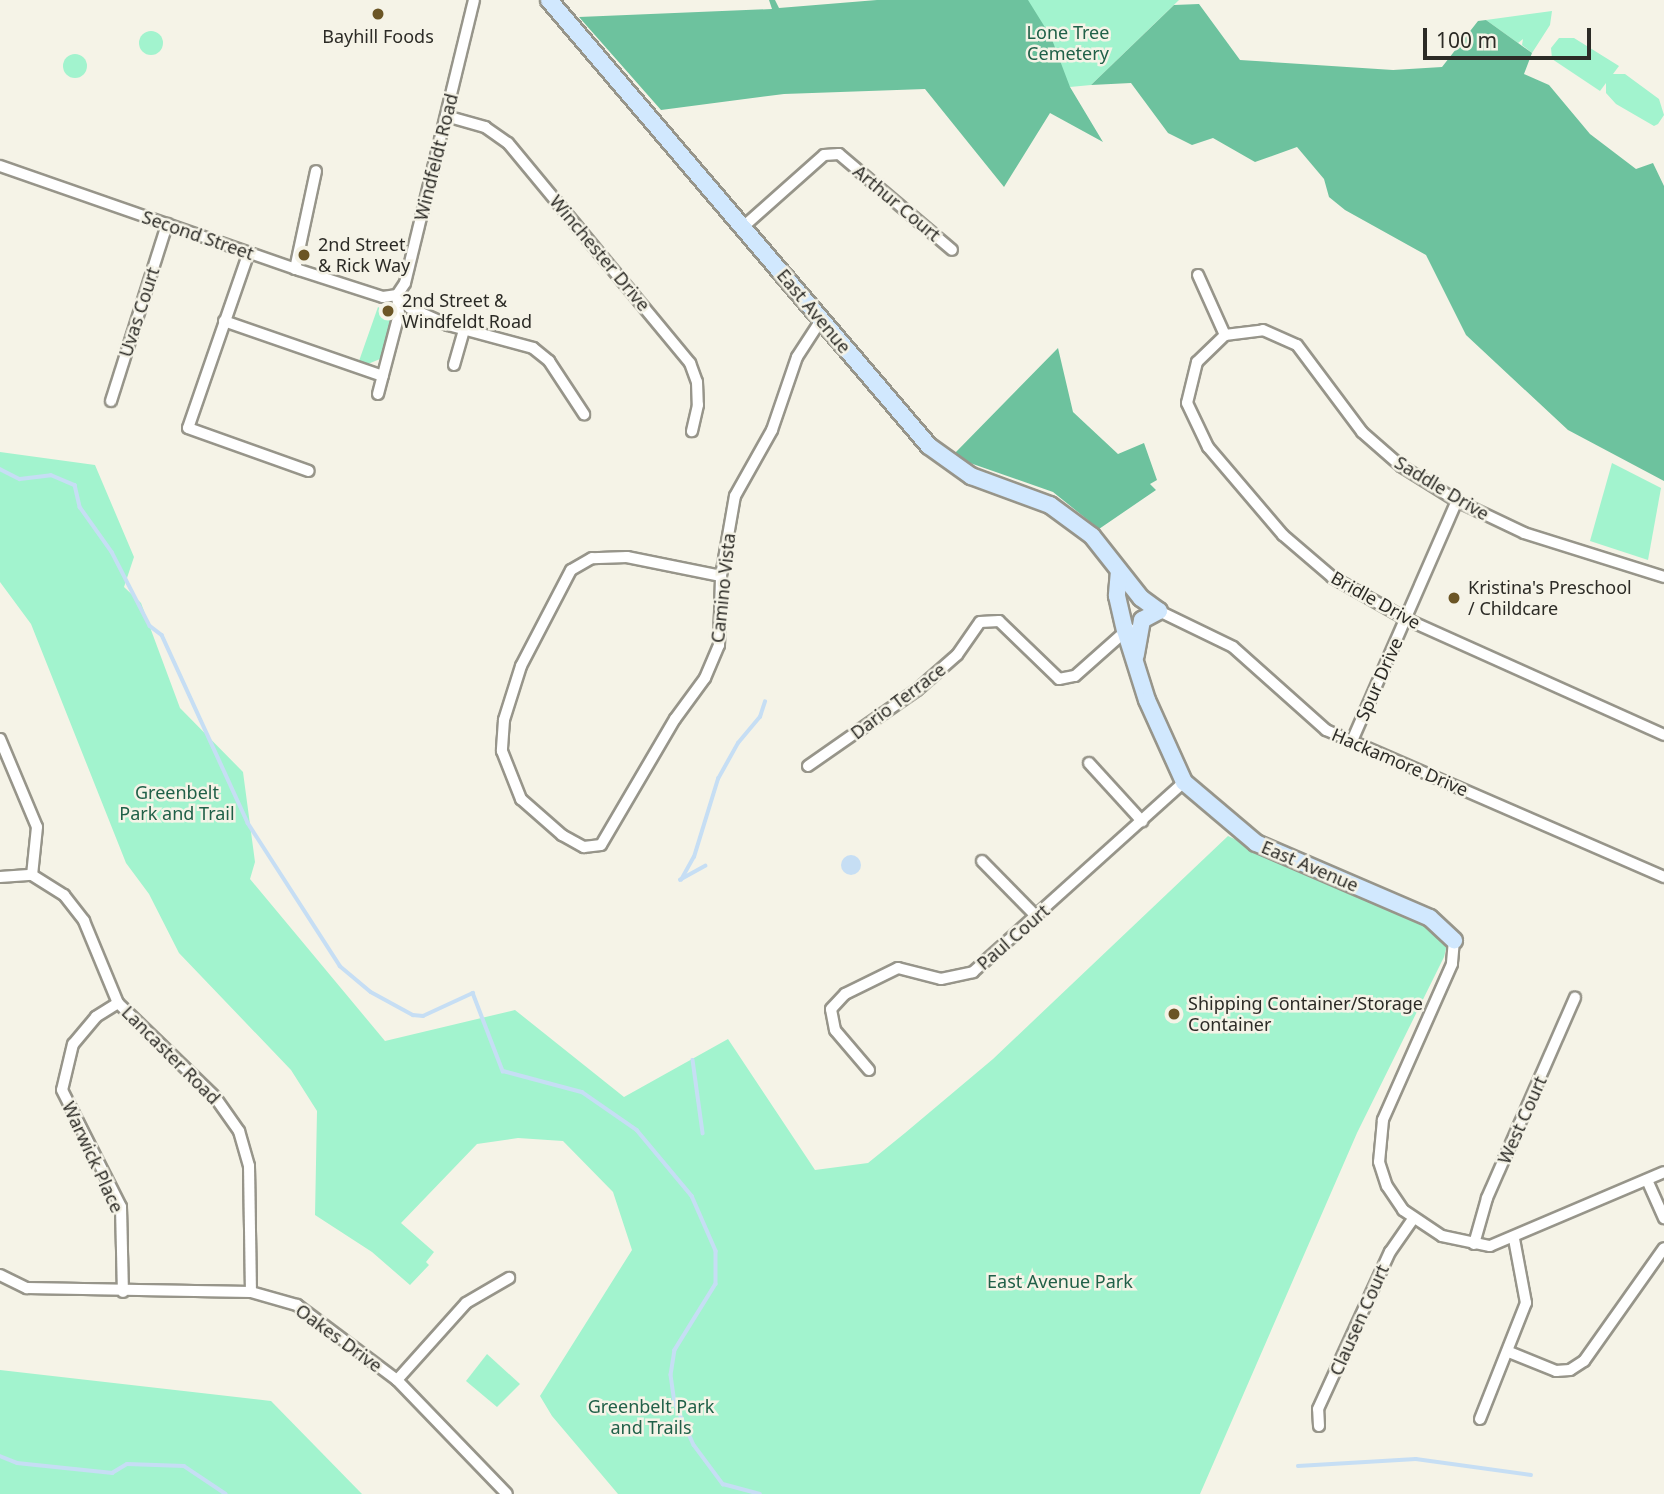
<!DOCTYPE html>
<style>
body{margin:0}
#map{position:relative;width:1664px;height:1494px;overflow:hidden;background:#f5f3e7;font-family:"Noto Sans",sans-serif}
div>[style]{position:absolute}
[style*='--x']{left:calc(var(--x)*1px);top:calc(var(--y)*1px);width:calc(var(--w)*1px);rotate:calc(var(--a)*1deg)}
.green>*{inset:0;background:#a2f3ce}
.round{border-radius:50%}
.forest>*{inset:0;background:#6dc29e}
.water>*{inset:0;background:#c6def4}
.stream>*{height:3.5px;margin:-1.75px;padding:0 1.75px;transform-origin:1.75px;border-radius:1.75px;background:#c6def4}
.roads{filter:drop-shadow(2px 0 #97958a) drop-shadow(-2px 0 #97958a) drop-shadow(0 2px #97958a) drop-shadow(0 -2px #97958a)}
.street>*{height:10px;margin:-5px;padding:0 5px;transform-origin:5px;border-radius:5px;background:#fff}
.secondary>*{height:16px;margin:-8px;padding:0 8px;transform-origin:8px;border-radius:8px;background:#d1e8fe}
.dots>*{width:19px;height:19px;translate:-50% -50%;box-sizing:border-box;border:4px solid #f5f3e7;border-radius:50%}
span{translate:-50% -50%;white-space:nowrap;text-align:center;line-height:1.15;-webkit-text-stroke:5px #f5f3e7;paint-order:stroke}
.park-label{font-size:18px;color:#206048}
.poi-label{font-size:18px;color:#2c2b26}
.left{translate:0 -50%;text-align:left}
.street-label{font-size:18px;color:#2c2b26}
.scale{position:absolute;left:1423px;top:28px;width:168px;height:32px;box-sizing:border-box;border:4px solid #2c2b26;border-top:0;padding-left:9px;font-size:21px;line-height:24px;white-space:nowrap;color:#2c2b26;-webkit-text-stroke:5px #f5f3e7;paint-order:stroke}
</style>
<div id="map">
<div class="green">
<i style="clip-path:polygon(896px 0,1179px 0,1091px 85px,1070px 87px)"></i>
<i style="clip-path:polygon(1552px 11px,1550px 25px,1532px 53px,1522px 45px,1523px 39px,1518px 43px,1486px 20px)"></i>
<i class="round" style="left:139px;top:31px;width:24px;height:24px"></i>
<i style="clip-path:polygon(1559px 38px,1574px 38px,1619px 66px,1613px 74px,1625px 74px,1659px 99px,1664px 115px,1658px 124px,1654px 126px,1616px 104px,1606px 93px,1606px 83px,1600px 91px,1552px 59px,1551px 48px)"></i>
<i class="round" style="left:63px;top:54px;width:24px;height:24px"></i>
<i style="clip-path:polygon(378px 307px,393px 315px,380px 359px,368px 364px,359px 361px)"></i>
<i style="clip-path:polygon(0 452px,95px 465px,134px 557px,124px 587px,141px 603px,180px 708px,243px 772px,255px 862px,250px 879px,385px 1041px,515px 1010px,624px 1097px,728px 1039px,815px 1170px,868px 1163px,905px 1133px,993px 1059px,1228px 836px,1436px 930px,1447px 945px,1444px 957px,1357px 1133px,1200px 1494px,618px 1494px,552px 1416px,540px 1396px,632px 1250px,613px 1192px,563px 1141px,518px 1138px,477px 1144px,401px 1223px,434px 1252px,426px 1262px,429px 1265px,410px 1285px,372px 1252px,315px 1215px,317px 1111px,291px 1070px,179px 953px,149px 894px,126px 863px,31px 624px,0 582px)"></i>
<i style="clip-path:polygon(1612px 463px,1661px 488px,1648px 560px,1590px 541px)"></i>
<i style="clip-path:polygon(487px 1354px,520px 1384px,497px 1407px,466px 1381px)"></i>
<i style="clip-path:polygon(0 1370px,271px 1401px,362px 1494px,0 1494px)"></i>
</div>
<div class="forest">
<i style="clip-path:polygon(769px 0,775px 0,779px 8px,877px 0,1028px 0,1051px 37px,1070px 87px,1103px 142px,1050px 113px,1004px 187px,925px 89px,784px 94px,661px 110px,579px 17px,772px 9px)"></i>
<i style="clip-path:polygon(1199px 4px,1240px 60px,1393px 70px,1442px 67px,1478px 21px,1486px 20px,1532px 53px,1524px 74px,1549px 85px,1590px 134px,1636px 169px,1653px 163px,1664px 186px,1664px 481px,1568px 430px,1466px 335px,1426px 255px,1345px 210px,1329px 197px,1324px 179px,1297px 147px,1255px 162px,1213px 138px,1192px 145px,1168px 133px,1131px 83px,1091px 85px,1174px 5px)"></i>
<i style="clip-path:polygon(1058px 348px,1073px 412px,1118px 454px,1144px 443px,1157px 480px,1150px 484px,1156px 490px,1099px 529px,1053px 492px,970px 463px,955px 453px)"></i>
</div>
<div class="water">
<i class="round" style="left:841px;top:855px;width:20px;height:20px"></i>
</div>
<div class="stream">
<i style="--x:0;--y:469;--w:22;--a:27"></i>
<i style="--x:20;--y:479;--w:31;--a:-7"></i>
<i style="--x:51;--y:475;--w:26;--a:23"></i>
<i style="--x:75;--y:485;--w:23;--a:77"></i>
<i style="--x:80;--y:507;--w:55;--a:54.6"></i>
<i style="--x:112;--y:552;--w:83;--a:62.8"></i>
<i style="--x:150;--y:626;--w:15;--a:37"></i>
<i style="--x:162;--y:635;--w:207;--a:65.4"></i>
<i style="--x:248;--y:823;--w:170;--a:57.2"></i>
<i style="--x:340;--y:966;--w:40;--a:40"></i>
<i style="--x:371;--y:992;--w:48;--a:28.7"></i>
<i style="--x:413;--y:1015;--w:10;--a:6"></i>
<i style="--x:423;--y:1016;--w:55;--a:-24.7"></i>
<i style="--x:473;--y:993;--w:84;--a:69"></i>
<i style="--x:503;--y:1071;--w:82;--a:14.9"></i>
<i style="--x:582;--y:1092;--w:67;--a:34.6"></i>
<i style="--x:637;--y:1130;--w:86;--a:50.2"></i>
<i style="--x:692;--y:1196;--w:60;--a:66.4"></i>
<i style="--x:716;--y:1251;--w:33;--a:90"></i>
<i style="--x:716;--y:1284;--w:78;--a:121.8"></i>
<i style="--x:675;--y:1350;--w:25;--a:99"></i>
<i style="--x:671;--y:1375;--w:28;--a:82"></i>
<i style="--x:675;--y:1403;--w:46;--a:65.7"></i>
<i style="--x:694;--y:1445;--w:49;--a:53.4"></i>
<i style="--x:723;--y:1484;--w:38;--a:15"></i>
<i style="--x:706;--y:866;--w:29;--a:151"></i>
<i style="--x:681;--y:880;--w:26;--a:-61"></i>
<i style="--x:694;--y:857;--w:82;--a:-72.9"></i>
<i style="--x:718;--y:779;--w:41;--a:-60.9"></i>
<i style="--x:738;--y:743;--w:34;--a:-50"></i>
<i style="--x:760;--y:717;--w:16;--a:-72"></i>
<i style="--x:693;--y:1060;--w:74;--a:82.2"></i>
<i style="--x:0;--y:1456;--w:18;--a:22"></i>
<i style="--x:17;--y:1463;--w:96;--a:6"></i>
<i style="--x:112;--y:1473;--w:17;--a:-31"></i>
<i style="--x:127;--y:1464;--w:57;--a:2"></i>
<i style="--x:184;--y:1466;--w:50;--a:33.7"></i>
<i style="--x:1298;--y:1466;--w:118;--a:-3.4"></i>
<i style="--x:1416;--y:1459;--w:116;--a:7.9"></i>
</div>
<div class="roads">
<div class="street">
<i style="--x:446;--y:116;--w:41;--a:15.8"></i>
<i style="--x:485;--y:127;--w:28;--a:35"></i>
<i style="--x:508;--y:143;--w:286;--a:50.4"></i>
<i style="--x:690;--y:363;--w:20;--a:70"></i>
<i style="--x:697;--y:382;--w:23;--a:88"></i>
<i style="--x:698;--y:405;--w:27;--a:103"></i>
<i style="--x:0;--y:166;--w:317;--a:19.2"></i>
<i style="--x:299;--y:270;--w:88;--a:17.8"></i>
<i style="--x:383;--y:297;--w:14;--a:-8"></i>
<i style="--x:743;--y:227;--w:108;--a:-41.6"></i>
<i style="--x:824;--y:155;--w:15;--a:-4"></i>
<i style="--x:839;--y:154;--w:148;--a:40.3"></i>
<i style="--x:249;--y:252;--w:186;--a:109.1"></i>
<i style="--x:188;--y:428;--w:128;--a:19.6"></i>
<i style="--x:295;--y:269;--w:100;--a:-77.9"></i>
<i style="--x:1198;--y:275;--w:66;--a:65.8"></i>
<i style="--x:397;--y:295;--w:18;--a:45"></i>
<i style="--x:410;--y:308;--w:42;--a:24.1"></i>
<i style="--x:448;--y:325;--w:88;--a:15.1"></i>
<i style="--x:533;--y:348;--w:21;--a:39"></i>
<i style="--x:549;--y:361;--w:64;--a:56.6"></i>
<i style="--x:224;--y:321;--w:168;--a:19.1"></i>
<i style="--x:1225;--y:335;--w:39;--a:136"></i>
<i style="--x:1197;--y:362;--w:42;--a:103.7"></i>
<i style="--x:1187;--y:403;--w:49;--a:64.5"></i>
<i style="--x:1208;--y:447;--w:116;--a:49.6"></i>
<i style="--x:1283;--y:535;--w:65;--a:40.6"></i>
<i style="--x:1332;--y:577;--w:85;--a:29.6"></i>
<i style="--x:1406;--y:619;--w:283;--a:24.2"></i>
<i style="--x:1225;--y:335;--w:38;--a:-7"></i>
<i style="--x:1263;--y:330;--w:37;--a:24"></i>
<i style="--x:1297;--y:345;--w:109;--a:53.2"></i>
<i style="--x:1362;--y:432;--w:52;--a:41.1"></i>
<i style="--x:1401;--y:466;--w:66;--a:32"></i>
<i style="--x:1457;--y:501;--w:74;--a:25.5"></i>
<i style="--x:1524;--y:533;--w:147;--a:17.4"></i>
<i style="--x:454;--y:365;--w:37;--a:-74"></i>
<i style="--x:378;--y:394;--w:83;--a:-75.3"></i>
<i style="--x:399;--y:314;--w:19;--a:-96"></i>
<i style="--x:397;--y:295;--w:14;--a:-56"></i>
<i style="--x:405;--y:283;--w:291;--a:-76.3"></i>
<i style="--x:111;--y:401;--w:186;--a:-72.4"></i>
<i style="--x:721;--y:576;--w:96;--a:-168.6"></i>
<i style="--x:627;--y:557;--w:35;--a:178"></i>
<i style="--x:592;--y:558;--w:24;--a:150"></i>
<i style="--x:571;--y:570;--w:108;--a:117.5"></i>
<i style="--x:521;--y:666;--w:57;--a:107.5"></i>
<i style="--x:504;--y:720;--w:31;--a:94"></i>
<i style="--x:502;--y:751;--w:52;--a:68.4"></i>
<i style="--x:521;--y:799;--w:55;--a:41.3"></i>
<i style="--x:562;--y:835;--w:25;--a:29"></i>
<i style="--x:584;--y:847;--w:17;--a:-7"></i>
<i style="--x:601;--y:845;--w:146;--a:-59.6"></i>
<i style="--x:675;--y:719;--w:51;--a:-53.8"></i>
<i style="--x:705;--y:678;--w:36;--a:-67"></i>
<i style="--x:719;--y:645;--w:69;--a:-88.3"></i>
<i style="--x:721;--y:576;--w:81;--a:-80.1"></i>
<i style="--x:735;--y:496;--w:76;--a:-60.7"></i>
<i style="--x:772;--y:430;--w:77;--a:-71.1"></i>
<i style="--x:797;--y:357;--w:44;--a:-57"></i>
<i style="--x:1159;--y:611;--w:82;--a:25.9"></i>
<i style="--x:1233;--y:647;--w:125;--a:41.7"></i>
<i style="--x:1326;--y:730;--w:369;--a:23.5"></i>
<i style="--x:0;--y:739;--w:95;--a:67.2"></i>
<i style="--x:37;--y:827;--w:48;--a:95.9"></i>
<i style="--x:1352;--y:741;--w:262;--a:-66.4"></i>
<i style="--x:1089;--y:763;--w:79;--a:47.6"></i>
<i style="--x:808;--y:766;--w:133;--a:-34.9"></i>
<i style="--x:917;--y:690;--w:53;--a:-41.2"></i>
<i style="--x:957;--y:655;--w:40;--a:-55.1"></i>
<i style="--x:980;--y:622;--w:19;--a:-3"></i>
<i style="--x:999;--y:621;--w:83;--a:44"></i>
<i style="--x:1059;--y:679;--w:16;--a:-11"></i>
<i style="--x:1075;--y:676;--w:72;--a:-41.6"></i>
<i style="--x:982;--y:861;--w:78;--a:45.5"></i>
<i style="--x:0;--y:877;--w:32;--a:-4"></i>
<i style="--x:32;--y:875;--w:38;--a:32"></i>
<i style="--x:64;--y:895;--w:33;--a:52"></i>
<i style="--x:84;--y:921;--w:89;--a:67.5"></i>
<i style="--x:118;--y:1003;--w:135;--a:44.1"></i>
<i style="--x:215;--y:1097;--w:42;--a:54.8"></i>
<i style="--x:239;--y:1131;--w:36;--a:74"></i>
<i style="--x:249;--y:1166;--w:126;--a:89.1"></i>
<i style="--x:1454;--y:940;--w:24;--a:95"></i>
<i style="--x:1452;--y:964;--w:171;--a:113.9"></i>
<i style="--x:1383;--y:1120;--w:42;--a:95.4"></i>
<i style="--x:1379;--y:1162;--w:25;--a:72"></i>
<i style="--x:1387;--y:1186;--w:29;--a:56"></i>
<i style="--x:1403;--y:1210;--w:47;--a:33.7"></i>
<i style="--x:1442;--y:1236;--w:49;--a:11.8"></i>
<i style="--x:1490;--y:1246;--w:189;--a:-23"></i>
<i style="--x:118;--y:1003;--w:26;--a:148"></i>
<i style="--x:96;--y:1017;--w:35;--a:130"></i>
<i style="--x:73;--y:1044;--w:47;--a:103.4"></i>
<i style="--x:62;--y:1090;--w:131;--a:63.2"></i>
<i style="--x:121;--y:1207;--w:85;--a:88.7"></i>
<i style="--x:869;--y:1070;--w:52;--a:-130.4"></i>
<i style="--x:835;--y:1030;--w:21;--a:-101"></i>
<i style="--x:831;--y:1009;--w:21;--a:-47"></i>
<i style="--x:845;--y:994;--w:59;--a:-26.1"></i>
<i style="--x:898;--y:968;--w:44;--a:14.3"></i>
<i style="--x:941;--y:979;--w:33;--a:-12"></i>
<i style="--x:973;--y:972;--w:284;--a:-42"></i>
<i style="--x:1647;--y:1180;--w:42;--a:65.9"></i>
<i style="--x:1474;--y:1244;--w:48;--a:-74.2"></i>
<i style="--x:1487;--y:1198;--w:219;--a:-66.3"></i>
<i style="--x:0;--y:1275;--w:30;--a:26"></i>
<i style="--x:27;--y:1288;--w:224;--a:1"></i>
<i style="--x:251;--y:1292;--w:48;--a:15.8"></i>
<i style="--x:297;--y:1305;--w:125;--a:36.9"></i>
<i style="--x:397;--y:1380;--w:158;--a:46"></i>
<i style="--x:1509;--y:1352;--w:51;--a:22"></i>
<i style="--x:1556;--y:1371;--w:14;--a:-4"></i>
<i style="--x:1570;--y:1370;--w:17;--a:-33"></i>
<i style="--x:1584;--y:1361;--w:138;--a:-54.7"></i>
<i style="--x:397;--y:1380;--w:103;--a:-48.1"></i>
<i style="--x:466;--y:1303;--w:50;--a:-30.2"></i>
<i style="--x:1480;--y:1419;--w:125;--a:-68.4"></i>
<i style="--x:1526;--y:1303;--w:65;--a:-100.6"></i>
<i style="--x:1319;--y:1426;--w:17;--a:-93"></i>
<i style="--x:1318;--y:1409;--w:173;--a:-65.4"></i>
<i style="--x:1390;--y:1252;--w:40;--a:-55.1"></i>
</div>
<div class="secondary">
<i style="--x:549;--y:0;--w:586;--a:49.57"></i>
<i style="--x:929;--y:446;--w:52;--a:35.5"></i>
<i style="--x:971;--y:476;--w:84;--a:20.2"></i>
<i style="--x:1050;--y:505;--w:52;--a:36.4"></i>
<i style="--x:1092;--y:536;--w:79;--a:51.7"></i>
<i style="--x:1141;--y:598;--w:22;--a:36"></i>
<i style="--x:1159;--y:611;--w:19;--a:152"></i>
<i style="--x:1142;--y:620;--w:36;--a:100"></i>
<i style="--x:1119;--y:571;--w:25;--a:95"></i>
<i style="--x:1117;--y:596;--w:35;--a:77"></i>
<i style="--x:1125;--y:630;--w:73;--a:72.6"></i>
<i style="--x:1147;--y:700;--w:90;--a:65.7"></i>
<i style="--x:1184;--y:782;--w:94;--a:40.3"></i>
<i style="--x:1256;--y:843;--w:189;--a:23.3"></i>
<i style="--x:1430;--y:918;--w:33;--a:43"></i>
</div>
</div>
<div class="dots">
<i style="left:378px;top:14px;background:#6b5525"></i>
<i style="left:304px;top:255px;background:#6b5525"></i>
<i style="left:388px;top:311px;background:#6b5525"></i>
<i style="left:1454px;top:598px;background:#6b5525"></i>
<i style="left:1174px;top:1014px;background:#6b5525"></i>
</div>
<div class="park-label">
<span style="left:1068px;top:43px">Lone Tree<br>Cemetery</span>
<span style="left:177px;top:803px">Greenbelt<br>Park and Trail</span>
<span style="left:1060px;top:1281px">East Avenue Park</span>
<span style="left:651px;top:1417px">Greenbelt Park<br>and Trails</span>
</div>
<div class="poi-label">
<span style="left:378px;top:36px">Bayhill Foods</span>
<span class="left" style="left:318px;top:255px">2nd Street<br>&amp; Rick Way</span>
<span class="left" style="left:402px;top:311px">2nd Street &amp;<br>Windfeldt Road</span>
<span class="left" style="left:1468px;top:598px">Kristina's Preschool<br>/ Childcare</span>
<span class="left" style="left:1188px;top:1014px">Shipping Container/Storage<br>Container</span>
</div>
<div class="street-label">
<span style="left:436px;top:157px;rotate:-76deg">Windfeldt Road</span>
<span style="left:897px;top:203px;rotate:40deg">Arthur Court</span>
<span style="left:198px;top:235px;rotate:19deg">Second Street</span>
<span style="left:600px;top:253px;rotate:50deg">Winchester Drive</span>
<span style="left:814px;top:311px;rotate:50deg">East Avenue</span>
<span style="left:139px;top:312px;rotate:-72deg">Uvas Court</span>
<span style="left:1442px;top:488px;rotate:31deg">Saddle Drive</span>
<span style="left:723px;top:588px;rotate:-84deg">Camino Vista</span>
<span style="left:1376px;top:600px;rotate:29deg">Bridle Drive</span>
<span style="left:1379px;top:679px;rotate:-66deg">Spur Drive</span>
<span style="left:898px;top:701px;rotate:-37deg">Dario Terrace</span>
<span style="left:1400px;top:762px;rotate:23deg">Hackamore Drive</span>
<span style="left:1310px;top:866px;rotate:23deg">East Avenue</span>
<span style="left:1013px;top:937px;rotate:-41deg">Paul Court</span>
<span style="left:171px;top:1055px;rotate:45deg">Lancaster Road</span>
<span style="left:1522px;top:1120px;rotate:-66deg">West Court</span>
<span style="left:93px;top:1157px;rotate:65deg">Warwick Place</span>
<span style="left:1359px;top:1320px;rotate:-66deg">Clausen Court</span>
<span style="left:339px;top:1338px;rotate:36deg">Oakes Drive</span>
</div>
<div class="scale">100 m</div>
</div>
